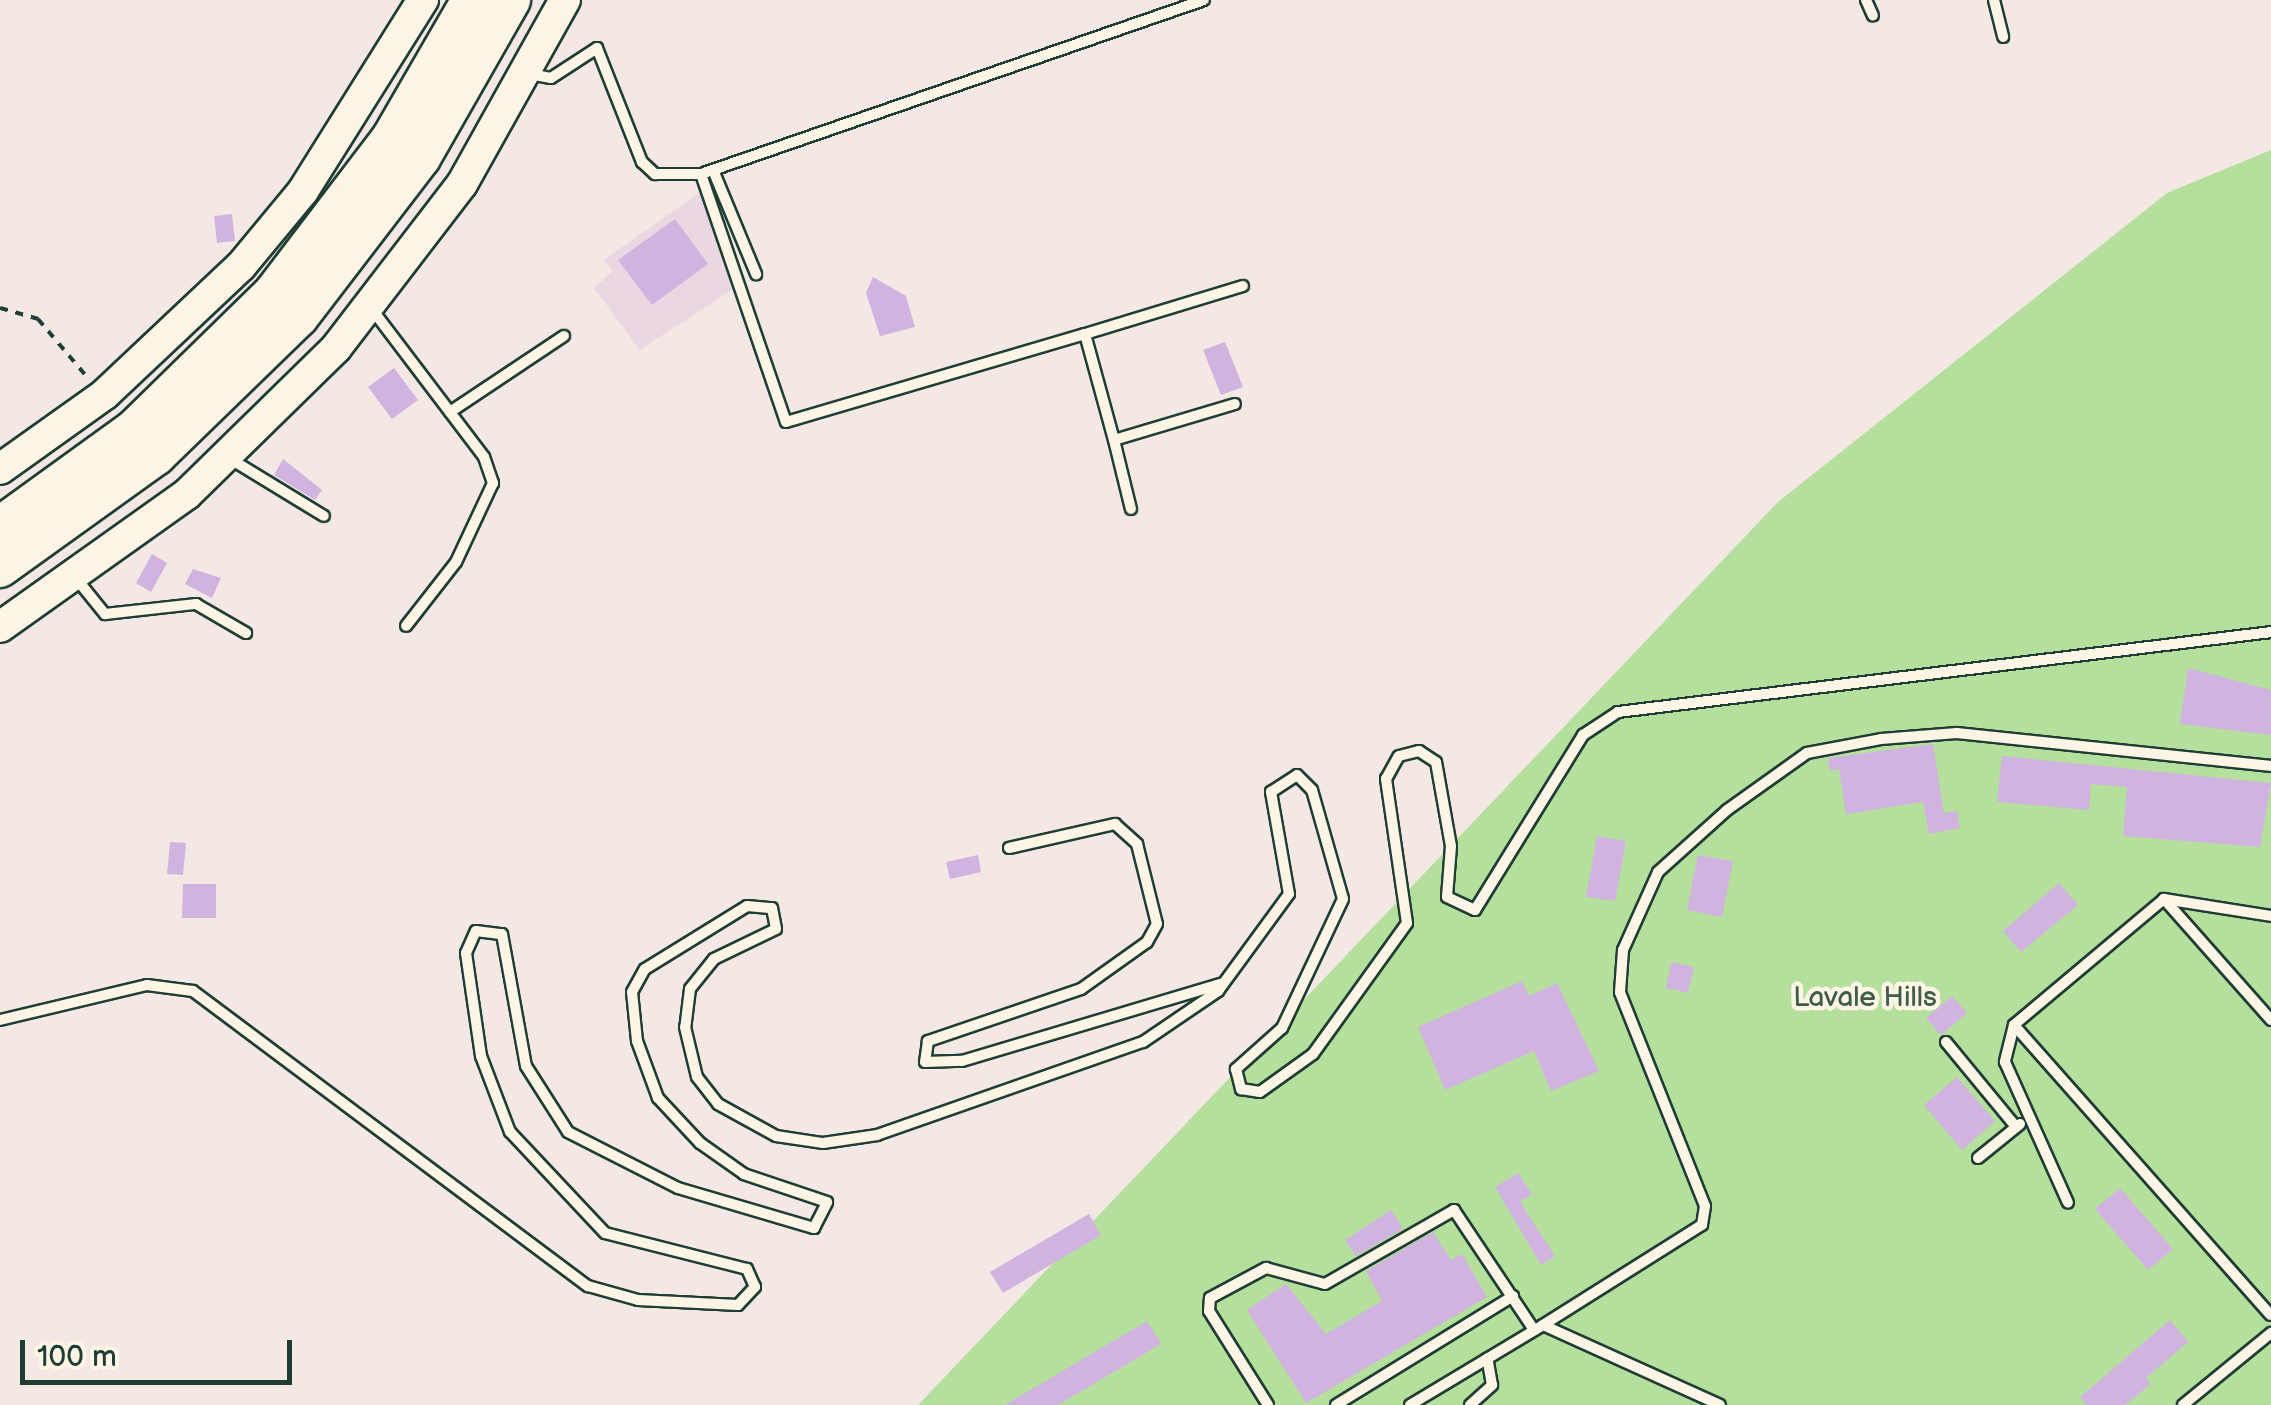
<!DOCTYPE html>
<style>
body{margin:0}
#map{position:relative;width:2271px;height:1405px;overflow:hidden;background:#f3e8e4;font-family:"Balsamiq Sans",sans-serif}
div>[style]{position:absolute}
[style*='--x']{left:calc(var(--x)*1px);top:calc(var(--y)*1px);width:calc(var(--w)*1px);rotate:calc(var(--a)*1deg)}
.built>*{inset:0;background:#e9d8e2}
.green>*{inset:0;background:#b5df9c}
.building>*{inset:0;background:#d1b3df}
.path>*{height:4px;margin-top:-2px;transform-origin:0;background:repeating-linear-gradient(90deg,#1f3d34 0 8px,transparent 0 16px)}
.roads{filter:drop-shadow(2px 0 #1f3d34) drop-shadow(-2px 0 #1f3d34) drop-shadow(0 2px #1f3d34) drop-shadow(0 -2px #1f3d34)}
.lane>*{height:10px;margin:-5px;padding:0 5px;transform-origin:5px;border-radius:5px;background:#fcf5e5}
.secondary>*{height:30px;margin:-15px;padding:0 15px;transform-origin:15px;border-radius:15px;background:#fcf5e5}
.highway>*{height:38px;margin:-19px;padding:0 19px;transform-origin:19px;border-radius:19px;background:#fcf5e5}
span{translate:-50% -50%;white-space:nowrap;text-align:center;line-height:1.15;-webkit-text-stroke:9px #fcf5e5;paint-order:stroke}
.park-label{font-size:28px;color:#3d5d49}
.scale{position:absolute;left:20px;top:1340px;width:272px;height:45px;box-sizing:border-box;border:5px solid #1f3d34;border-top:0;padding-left:12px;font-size:30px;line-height:35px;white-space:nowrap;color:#1f3d34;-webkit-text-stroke:8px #fcf5e5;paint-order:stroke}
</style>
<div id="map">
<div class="built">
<i style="clip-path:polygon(706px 188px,742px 283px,640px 350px,594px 288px,613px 271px,604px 260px)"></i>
</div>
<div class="green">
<i style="clip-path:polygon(2271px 150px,2271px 1405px,918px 1405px,1778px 502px,2167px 193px)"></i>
</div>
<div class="building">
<i style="clip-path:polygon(232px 214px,235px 241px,217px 243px,214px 216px)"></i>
<i style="clip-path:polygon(675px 219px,708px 264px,652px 305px,618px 260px)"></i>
<i style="clip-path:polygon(873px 277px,906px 296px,915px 327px,880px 336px,866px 293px)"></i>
<i style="clip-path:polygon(1225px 342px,1243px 387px,1221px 395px,1203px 350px)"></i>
<i style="clip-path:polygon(394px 368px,418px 400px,392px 419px,368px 387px)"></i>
<i style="clip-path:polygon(283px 459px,322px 490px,315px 500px,274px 475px)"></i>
<i style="clip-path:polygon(152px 554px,167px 563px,151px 592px,136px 583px)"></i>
<i style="clip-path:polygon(193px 569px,221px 578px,212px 598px,185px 584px)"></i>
<i style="clip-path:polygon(2188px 668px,2271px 690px,2271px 735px,2180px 724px)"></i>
<i style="clip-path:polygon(1933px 744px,1944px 813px,1957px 811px,1960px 828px,1929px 834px,1923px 802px,1846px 814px,1839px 769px,1830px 771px,1828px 758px)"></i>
<i style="clip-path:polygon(2002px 756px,2271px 783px,2260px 847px,2123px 836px,2127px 787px,2091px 784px,2089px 810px,1997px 802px)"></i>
<i style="clip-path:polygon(1597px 836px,1626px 841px,1615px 901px,1586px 897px)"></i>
<i style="clip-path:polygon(170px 842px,186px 843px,183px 875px,167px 874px)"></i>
<i style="clip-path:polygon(978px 855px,981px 872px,950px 879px,946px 862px)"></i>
<i style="clip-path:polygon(1698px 855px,1733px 861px,1722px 917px,1687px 910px)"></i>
<i style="clip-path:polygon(2059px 883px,2078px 905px,2021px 952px,2003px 931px)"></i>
<i style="clip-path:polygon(183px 884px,216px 884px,216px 918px,182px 918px)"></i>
<i style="clip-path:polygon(1671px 962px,1694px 967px,1688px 993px,1666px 988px)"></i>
<i style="clip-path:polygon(1522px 981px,1529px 996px,1557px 983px,1599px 1071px,1551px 1091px,1534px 1051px,1445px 1090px,1418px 1027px)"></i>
<i style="clip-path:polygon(1952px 996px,1967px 1013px,1941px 1035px,1926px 1018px)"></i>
<i style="clip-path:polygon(1957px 1077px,1995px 1121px,1962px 1150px,1924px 1105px)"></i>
<i style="clip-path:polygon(1518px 1173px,1532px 1194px,1520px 1202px,1555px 1256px,1541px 1265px,1495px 1187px)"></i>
<i style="clip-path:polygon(2120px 1188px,2173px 1249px,2148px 1270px,2095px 1209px)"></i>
<i style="clip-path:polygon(1391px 1210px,1403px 1229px,1356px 1256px,1345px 1240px)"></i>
<i style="clip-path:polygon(1089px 1214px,1101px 1235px,1003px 1293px,990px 1272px)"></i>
<i style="clip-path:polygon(1433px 1232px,1451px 1260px,1462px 1254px,1487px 1297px,1306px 1403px,1247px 1310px,1286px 1284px,1326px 1334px,1382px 1301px,1366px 1271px)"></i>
<i style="clip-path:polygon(2170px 1320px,2188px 1342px,2146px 1378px,2151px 1384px,2125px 1405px,2086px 1405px,2080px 1397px)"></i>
<i style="clip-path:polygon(1147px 1321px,1161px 1344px,1058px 1405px,1005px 1405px)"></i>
</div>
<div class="path">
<i style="--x:0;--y:308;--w:40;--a:16"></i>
<i style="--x:38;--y:319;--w:76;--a:49.8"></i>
</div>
<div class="roads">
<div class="lane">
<i style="--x:1866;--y:0;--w:17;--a:66"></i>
<i style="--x:1994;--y:0;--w:38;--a:76"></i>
<i style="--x:530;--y:74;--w:21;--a:11"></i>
<i style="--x:551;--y:78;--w:55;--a:-33.1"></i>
<i style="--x:597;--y:48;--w:123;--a:68.5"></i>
<i style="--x:642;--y:162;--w:18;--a:43"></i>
<i style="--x:655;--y:174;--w:46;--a:0"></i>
<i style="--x:701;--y:174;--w:262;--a:71.1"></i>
<i style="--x:786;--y:422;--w:312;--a:-16.4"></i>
<i style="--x:1085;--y:334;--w:110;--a:74.7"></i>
<i style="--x:1114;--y:440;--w:126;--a:-16.6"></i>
<i style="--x:713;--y:170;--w:113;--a:67.5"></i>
<i style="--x:701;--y:174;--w:532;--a:-19.08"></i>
<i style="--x:371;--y:308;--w:187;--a:52.8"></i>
<i style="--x:484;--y:457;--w:28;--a:71"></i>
<i style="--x:493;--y:483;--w:87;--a:115.1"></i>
<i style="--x:456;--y:562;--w:81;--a:128"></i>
<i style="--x:1085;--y:334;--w:165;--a:-16.9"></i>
<i style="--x:450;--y:412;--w:137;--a:-33.7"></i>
<i style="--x:1114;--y:440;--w:71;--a:76.2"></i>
<i style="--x:229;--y:458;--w:111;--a:31.4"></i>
<i style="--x:75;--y:577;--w:48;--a:51"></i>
<i style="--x:105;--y:614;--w:92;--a:-6.3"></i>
<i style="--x:196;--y:604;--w:58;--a:30.1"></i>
<i style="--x:1009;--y:848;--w:109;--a:-12.8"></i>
<i style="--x:1115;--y:824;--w:30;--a:42"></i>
<i style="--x:1137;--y:844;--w:82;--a:76"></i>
<i style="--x:1157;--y:924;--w:21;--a:119"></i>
<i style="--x:1147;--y:942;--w:81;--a:144.5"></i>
<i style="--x:1081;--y:989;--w:162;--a:161.2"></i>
<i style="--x:928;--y:1041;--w:21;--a:98"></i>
<i style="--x:925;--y:1062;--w:37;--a:-2"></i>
<i style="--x:962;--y:1061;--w:270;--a:-16.6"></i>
<i style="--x:2164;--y:899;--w:108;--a:9"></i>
<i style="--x:0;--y:1020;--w:151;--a:-13.4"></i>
<i style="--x:147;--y:985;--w:46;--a:7.4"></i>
<i style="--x:193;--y:991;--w:493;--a:36.8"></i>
<i style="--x:588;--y:1286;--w:52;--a:15.6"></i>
<i style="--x:638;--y:1300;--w:100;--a:2.9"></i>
<i style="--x:738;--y:1305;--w:25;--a:-47"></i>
<i style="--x:755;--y:1287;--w:20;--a:-114"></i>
<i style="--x:747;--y:1269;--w:146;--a:-165.8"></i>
<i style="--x:605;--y:1233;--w:139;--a:-133.2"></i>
<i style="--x:510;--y:1132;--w:81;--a:-110.9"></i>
<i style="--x:481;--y:1056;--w:104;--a:-98.3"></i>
<i style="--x:466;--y:953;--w:24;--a:-66"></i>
<i style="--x:476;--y:931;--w:26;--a:7"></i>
<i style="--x:502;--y:934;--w:134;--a:79.7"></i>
<i style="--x:526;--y:1066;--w:78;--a:57.5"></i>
<i style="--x:568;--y:1132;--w:123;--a:27"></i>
<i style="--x:678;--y:1188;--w:142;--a:16.4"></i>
<i style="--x:814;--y:1228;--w:29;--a:-63"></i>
<i style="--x:827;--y:1202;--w:88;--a:-161.4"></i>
<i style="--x:744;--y:1174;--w:54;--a:-144.8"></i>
<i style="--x:700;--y:1143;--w:62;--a:-133"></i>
<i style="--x:658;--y:1098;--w:61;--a:-110.2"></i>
<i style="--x:637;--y:1041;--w:49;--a:-95.8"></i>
<i style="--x:632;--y:992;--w:26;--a:-61"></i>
<i style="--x:645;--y:969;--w:120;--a:-31.7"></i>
<i style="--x:747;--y:906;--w:25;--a:5"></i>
<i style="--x:772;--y:908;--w:21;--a:79"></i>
<i style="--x:776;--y:929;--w:69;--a:154.2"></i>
<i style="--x:714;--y:959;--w:38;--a:129"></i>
<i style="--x:690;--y:989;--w:38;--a:97"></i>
<i style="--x:685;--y:1027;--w:51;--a:76.5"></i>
<i style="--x:697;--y:1077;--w:34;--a:52"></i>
<i style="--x:718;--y:1104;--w:66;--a:28.9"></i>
<i style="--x:776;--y:1136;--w:48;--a:8.5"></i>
<i style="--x:823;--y:1143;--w:55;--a:-8.4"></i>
<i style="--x:877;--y:1135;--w:282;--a:-19.3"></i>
<i style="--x:1143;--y:1042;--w:91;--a:-34.2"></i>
<i style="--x:1218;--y:991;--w:120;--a:-53.8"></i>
<i style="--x:1289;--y:894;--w:104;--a:-100"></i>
<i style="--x:1271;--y:792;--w:31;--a:-33"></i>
<i style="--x:1297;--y:775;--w:21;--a:45"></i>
<i style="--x:1312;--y:790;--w:113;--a:74.1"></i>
<i style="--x:1343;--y:899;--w:143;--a:115.3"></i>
<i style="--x:1282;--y:1028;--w:62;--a:138.3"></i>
<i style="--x:1236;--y:1069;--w:21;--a:76"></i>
<i style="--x:1241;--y:1089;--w:19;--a:9"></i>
<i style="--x:1260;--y:1092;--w:65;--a:-35.6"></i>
<i style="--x:1313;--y:1054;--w:161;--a:-54.3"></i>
<i style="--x:1407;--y:923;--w:146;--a:-98.3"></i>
<i style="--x:1386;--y:779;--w:26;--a:-61"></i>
<i style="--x:1399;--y:756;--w:21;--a:-14"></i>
<i style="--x:1419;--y:751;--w:20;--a:33"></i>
<i style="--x:1436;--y:762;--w:85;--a:79.9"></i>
<i style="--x:1451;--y:846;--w:51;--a:94.5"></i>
<i style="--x:1447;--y:897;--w:31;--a:25"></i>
<i style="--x:1475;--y:910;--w:206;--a:-58.3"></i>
<i style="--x:1583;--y:735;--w:42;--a:-33.3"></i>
<i style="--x:1618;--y:712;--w:658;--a:-6.98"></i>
<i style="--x:2271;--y:1020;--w:162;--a:-131.5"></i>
<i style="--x:2164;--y:899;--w:196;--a:140"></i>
<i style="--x:2014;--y:1025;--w:387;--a:48.5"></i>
<i style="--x:2014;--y:1025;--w:38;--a:104"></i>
<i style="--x:2005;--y:1062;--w:154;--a:65.9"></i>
<i style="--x:1946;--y:1042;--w:110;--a:50.5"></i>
<i style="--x:1978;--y:1158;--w:54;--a:-39"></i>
<i style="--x:1543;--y:1325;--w:188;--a:-32.2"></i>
<i style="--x:1702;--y:1225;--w:19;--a:-81"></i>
<i style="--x:1705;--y:1206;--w:230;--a:-111.7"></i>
<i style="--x:1620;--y:992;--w:42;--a:-85.9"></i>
<i style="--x:1623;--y:950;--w:85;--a:-65.8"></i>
<i style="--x:1658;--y:872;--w:93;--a:-41.9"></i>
<i style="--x:1727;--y:810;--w:98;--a:-35.5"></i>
<i style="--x:1807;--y:753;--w:75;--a:-10.7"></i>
<i style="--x:1881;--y:739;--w:76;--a:-4.5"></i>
<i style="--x:1957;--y:733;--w:316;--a:6"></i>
<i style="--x:1268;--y:1405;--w:111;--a:-122.1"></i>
<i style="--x:1209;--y:1311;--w:13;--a:-86"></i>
<i style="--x:1210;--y:1298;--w:64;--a:-28.2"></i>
<i style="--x:1266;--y:1268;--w:61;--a:15.2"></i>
<i style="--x:1325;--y:1284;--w:149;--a:-29.8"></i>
<i style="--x:1454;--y:1210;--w:144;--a:56.3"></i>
<i style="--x:1336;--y:1405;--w:208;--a:-31.6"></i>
<i style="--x:1410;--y:1405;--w:155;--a:-31"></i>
<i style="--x:1543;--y:1325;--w:194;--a:24.3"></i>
<i style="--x:1470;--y:1405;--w:30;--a:-42"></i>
<i style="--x:1492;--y:1385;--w:27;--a:-100"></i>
<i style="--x:2183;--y:1405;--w:114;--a:-39.3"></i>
</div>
<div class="secondary">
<i style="--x:0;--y:469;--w:129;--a:-35.5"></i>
<i style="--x:105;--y:394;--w:187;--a:-43.3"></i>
<i style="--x:241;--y:266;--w:97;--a:-50.4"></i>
<i style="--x:303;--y:191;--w:226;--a:-57.9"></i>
<i style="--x:0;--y:627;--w:229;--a:-35.4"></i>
<i style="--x:187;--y:494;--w:209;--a:-44.4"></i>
<i style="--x:336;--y:348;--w:207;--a:-52.5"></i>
<i style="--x:462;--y:184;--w:211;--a:-60.8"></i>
</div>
<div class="highway">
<i style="--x:0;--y:526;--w:165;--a:-35.9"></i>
<i style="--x:134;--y:429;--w:194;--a:-44.4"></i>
<i style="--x:273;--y:293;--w:195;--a:-52.7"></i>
<i style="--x:391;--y:138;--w:160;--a:-59.9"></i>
<i style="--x:0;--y:568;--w:192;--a:-35.7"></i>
<i style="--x:156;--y:456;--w:199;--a:-44.2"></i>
<i style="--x:299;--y:317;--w:200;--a:-52.5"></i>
<i style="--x:421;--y:158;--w:182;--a:-60.3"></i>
</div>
</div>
<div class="park-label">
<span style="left:1865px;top:998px">Lavale Hills</span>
</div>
<div class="scale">100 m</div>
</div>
